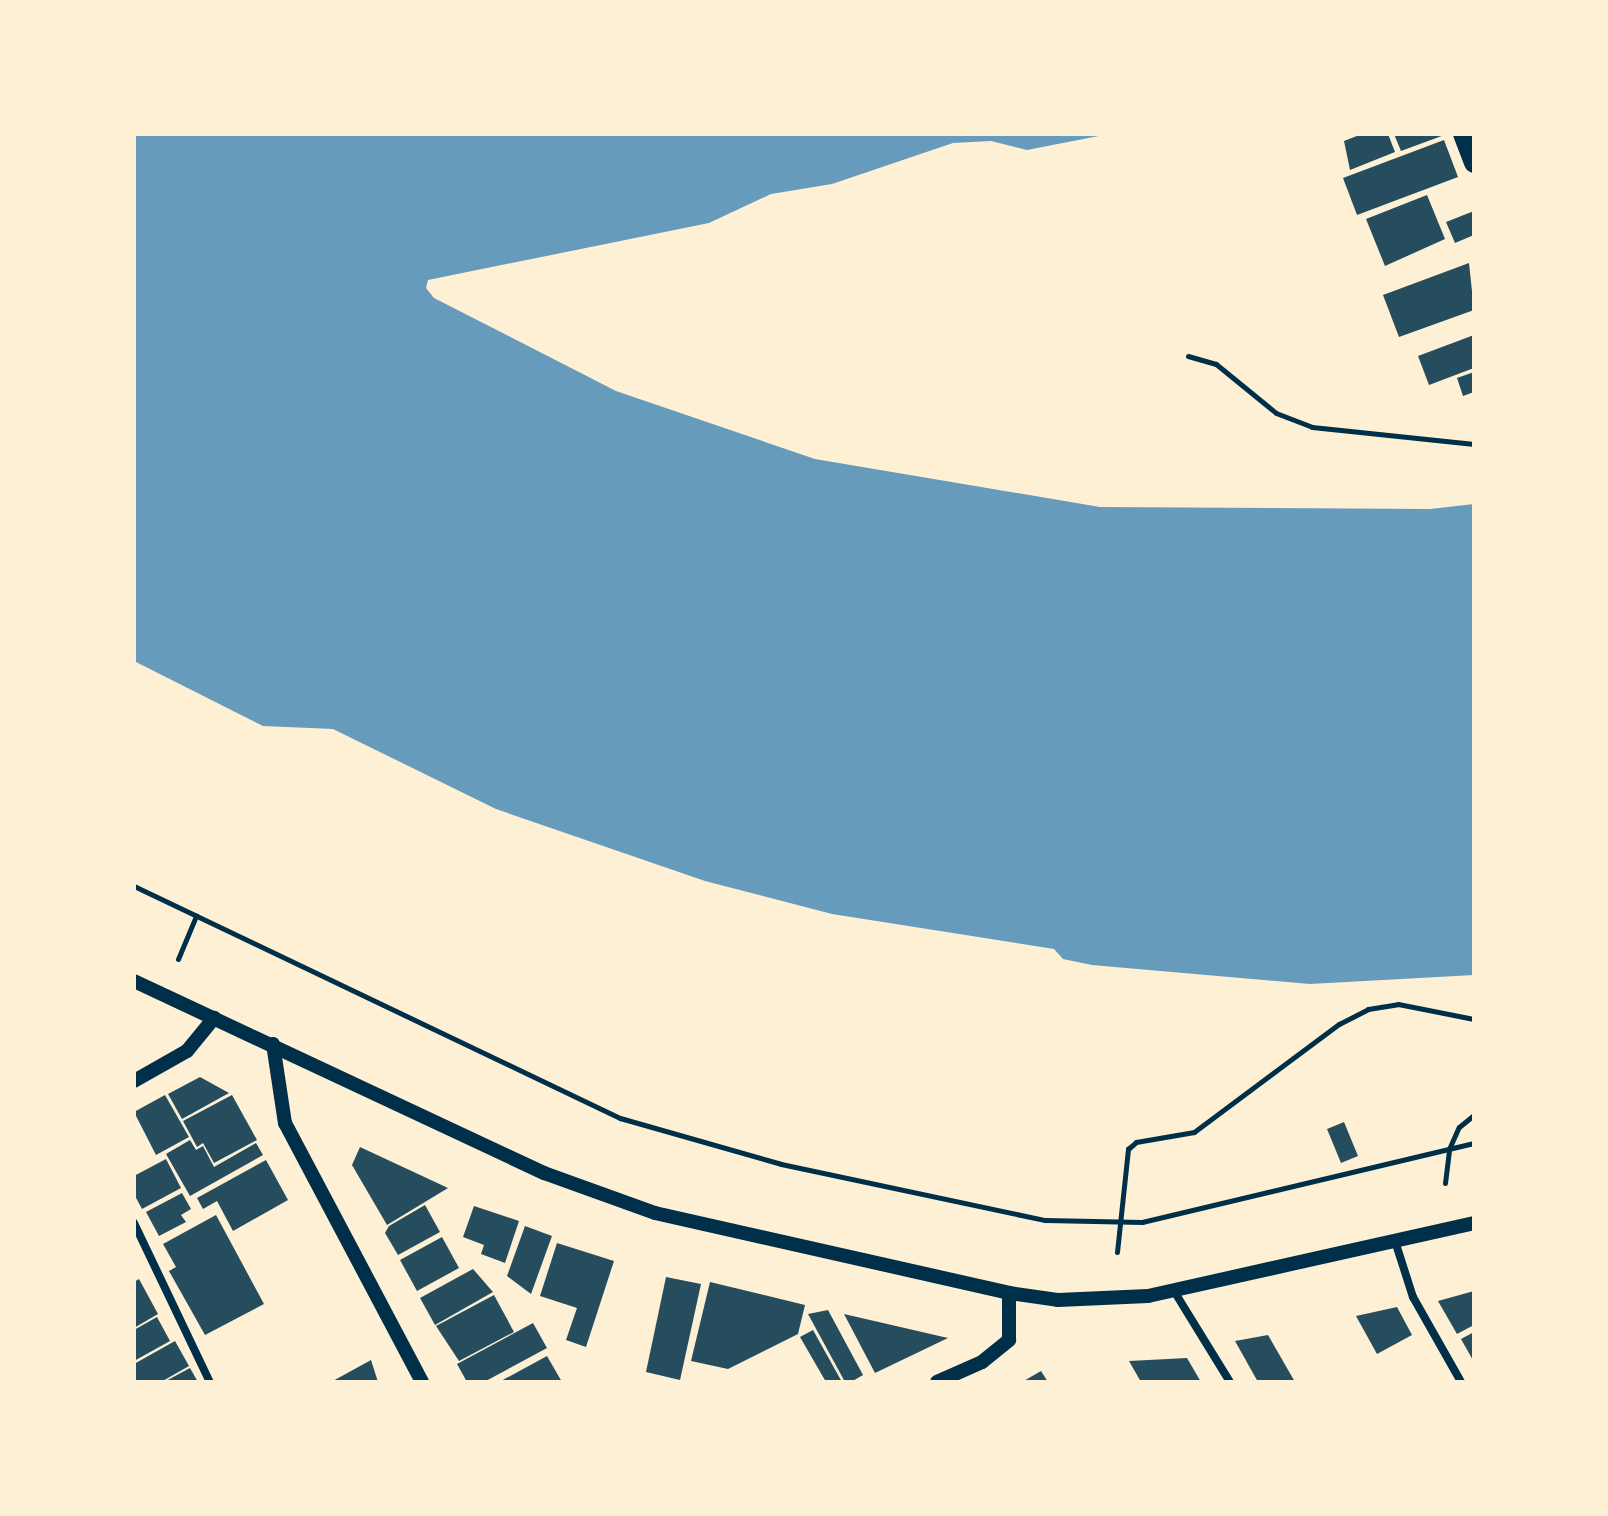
<!DOCTYPE html>
<style>
body{margin:0}
#map{position:relative;width:1608px;height:1516px;overflow:hidden;background:#fdf0d5;font-family:"Titillium Web",sans-serif}
div>[style]{position:absolute}
[style*='--x']{left:calc(var(--x)*1px);top:calc(var(--y)*1px);width:calc(var(--w)*1px);rotate:calc(var(--a)*1deg)}
.water>*{inset:0;background:#669bbc}
.building>*{inset:0;background:#264d5e}
.path>*{height:5px;margin:-2.5px;padding:0 2.5px;transform-origin:2.5px;border-radius:2.5px;background:#003049}
.minor>*{height:8px;margin:-4px;padding:0 4px;transform-origin:4px;border-radius:4px;background:#003049}
.tertiary>*{height:14px;margin:-7px;padding:0 7px;transform-origin:7px;border-radius:7px;background:#003049}
.primary>*{height:20px;margin:-10px;padding:0 10px;transform-origin:10px;border-radius:10px;background:#003049}
span{translate:-50% -50%;white-space:nowrap;text-align:center;line-height:1.15;-webkit-text-stroke:7px #fdf0d5;paint-order:stroke}
.frame{position:absolute;inset:0;border:136px solid #fdf0d5;pointer-events:none}
</style>
<div id="map">
<div class="water">
<i style="clip-path:polygon(134px 134px,1109px 134px,1027px 150px,991px 141px,953px 143px,832px 184px,771px 194px,709px 223px,428px 280px,426px 288px,434px 298px,616px 391px,815px 459px,1100px 507px,1430px 509px,1474px 504px,1474px 975px,1310px 984px,1092px 965px,1063px 959px,1054px 949px,832px 914px,705px 881px,496px 809px,333px 729px,263px 726px,134px 661px)"></i>
</div>
<div class="building">
<i style="clip-path:polygon(1362px 134px,1388px 134px,1395px 152px,1350px 170px,1344px 141px)"></i>
<i style="clip-path:polygon(1394px 134px,1447px 134px,1401px 151px)"></i>
<i style="clip-path:polygon(1444px 140px,1458px 177px,1357px 215px,1343px 178px)"></i>
<i style="clip-path:polygon(1427px 195px,1445px 239px,1385px 266px,1366px 219px)"></i>
<i style="clip-path:polygon(1474px 211px,1474px 235px,1455px 243px,1446px 222px)"></i>
<i style="clip-path:polygon(1469px 263px,1474px 310px,1399px 337px,1383px 295px)"></i>
<i style="clip-path:polygon(1474px 335px,1474px 368px,1429px 385px,1418px 356px)"></i>
<i style="clip-path:polygon(1474px 372px,1474px 392px,1463px 396px,1457px 378px)"></i>
<i style="clip-path:polygon(200px 1077px,229px 1093px,182px 1119px,168px 1094px)"></i>
<i style="clip-path:polygon(165px 1095px,189px 1137px,156px 1155px,134px 1112px)"></i>
<i style="clip-path:polygon(232px 1095px,257px 1140px,214px 1163px,203px 1143px,197px 1147px,183px 1121px)"></i>
<i style="clip-path:polygon(1344px 1122px,1358px 1156px,1341px 1163px,1327px 1129px)"></i>
<i style="clip-path:polygon(190px 1140px,196px 1150px,203px 1146px,214px 1167px,256px 1143px,263px 1155px,190px 1196px,166px 1154px)"></i>
<i style="clip-path:polygon(360px 1147px,448px 1188px,387px 1225px,352px 1165px)"></i>
<i style="clip-path:polygon(166px 1159px,181px 1188px,142px 1209px,134px 1194px,134px 1176px)"></i>
<i style="clip-path:polygon(266px 1160px,288px 1200px,233px 1231px,217px 1201px,203px 1209px,197px 1198px)"></i>
<i style="clip-path:polygon(182px 1193px,191px 1209px,181px 1215px,186px 1222px,159px 1236px,146px 1212px)"></i>
<i style="clip-path:polygon(425px 1205px,440px 1232px,398px 1255px,385px 1233px,389px 1226px)"></i>
<i style="clip-path:polygon(474px 1206px,519px 1221px,505px 1263px,481px 1254px,484px 1245px,463px 1237px)"></i>
<i style="clip-path:polygon(216px 1215px,264px 1304px,205px 1335px,169px 1271px,176px 1267px,163px 1244px)"></i>
<i style="clip-path:polygon(525px 1226px,552px 1236px,531px 1294px,507px 1276px)"></i>
<i style="clip-path:polygon(442px 1237px,459px 1268px,417px 1291px,400px 1260px)"></i>
<i style="clip-path:polygon(557px 1243px,614px 1261px,586px 1347px,566px 1340px,577px 1308px,540px 1296px)"></i>
<i style="clip-path:polygon(473px 1269px,493px 1292px,435px 1325px,420px 1298px)"></i>
<i style="clip-path:polygon(666px 1277px,701px 1284px,680px 1380px,646px 1372px)"></i>
<i style="clip-path:polygon(139px 1279px,158px 1314px,134px 1328px,134px 1282px)"></i>
<i style="clip-path:polygon(710px 1282px,805px 1305px,798px 1334px,728px 1369px,691px 1361px)"></i>
<i style="clip-path:polygon(1474px 1291px,1474px 1325px,1457px 1334px,1438px 1301px)"></i>
<i style="clip-path:polygon(494px 1295px,514px 1332px,459px 1361px,436px 1326px)"></i>
<i style="clip-path:polygon(1397px 1307px,1412px 1335px,1377px 1354px,1356px 1316px)"></i>
<i style="clip-path:polygon(828px 1310px,863px 1375px,851px 1382px,845px 1382px,808px 1314px)"></i>
<i style="clip-path:polygon(844px 1314px,948px 1338px,875px 1373px)"></i>
<i style="clip-path:polygon(157px 1317px,170px 1341px,134px 1361px,134px 1330px)"></i>
<i style="clip-path:polygon(533px 1323px,547px 1348px,484px 1382px,467px 1382px,457px 1364px)"></i>
<i style="clip-path:polygon(813px 1330px,842px 1382px,826px 1382px,800px 1337px)"></i>
<i style="clip-path:polygon(1474px 1332px,1474px 1362px,1461px 1339px)"></i>
<i style="clip-path:polygon(1268px 1335px,1295px 1382px,1258px 1382px,1235px 1341px)"></i>
<i style="clip-path:polygon(175px 1341px,189px 1366px,161px 1382px,134px 1382px,134px 1364px)"></i>
<i style="clip-path:polygon(547px 1356px,562px 1382px,499px 1382px)"></i>
<i style="clip-path:polygon(1187px 1358px,1201px 1382px,1141px 1382px,1129px 1361px)"></i>
<i style="clip-path:polygon(371px 1360px,378px 1382px,331px 1382px)"></i>
<i style="clip-path:polygon(190px 1368px,198px 1382px,164px 1382px)"></i>
<i style="clip-path:polygon(1041px 1371px,1048px 1382px,1022px 1382px)"></i>
</div>
<div class="path">
<i style="--x:1188;--y:356;--w:29;--a:16"></i>
<i style="--x:1216;--y:364;--w:77;--a:39.2"></i>
<i style="--x:1276;--y:413;--w:39;--a:21"></i>
<i style="--x:1312;--y:427;--w:163;--a:6"></i>
<i style="--x:134;--y:886;--w:539;--a:25.52"></i>
<i style="--x:620;--y:1118;--w:167;--a:15.9"></i>
<i style="--x:781;--y:1164;--w:270;--a:12"></i>
<i style="--x:1045;--y:1220;--w:97;--a:1.2"></i>
<i style="--x:1142;--y:1222;--w:341;--a:-13.4"></i>
<i style="--x:178;--y:959;--w:47;--a:-67.3"></i>
<i style="--x:1445;--y:1183;--w:34;--a:-83"></i>
<i style="--x:1449;--y:1149;--w:24;--a:-66"></i>
<i style="--x:1459;--y:1127;--w:19;--a:-39"></i>
<i style="--x:1117;--y:1252;--w:104;--a:-83.9"></i>
<i style="--x:1128;--y:1149;--w:11;--a:-41"></i>
<i style="--x:1136;--y:1142;--w:59;--a:-9.8"></i>
<i style="--x:1194;--y:1132;--w:181;--a:-36.7"></i>
<i style="--x:1339;--y:1024;--w:33;--a:-27"></i>
<i style="--x:1368;--y:1009;--w:30;--a:-9"></i>
<i style="--x:1398;--y:1004;--w:77;--a:11.2"></i>
</div>
<div class="minor">
<i style="--x:134;--y:1223;--w:176;--a:64.5"></i>
<i style="--x:1395;--y:1241;--w:59;--a:72.2"></i>
<i style="--x:1413;--y:1297;--w:98;--a:60.5"></i>
<i style="--x:1174;--y:1291;--w:107;--a:58.4"></i>
</div>
<div class="tertiary">
<i style="--x:134;--y:981;--w:453;--a:25.1"></i>
<i style="--x:544;--y:1173;--w:118;--a:19.8"></i>
<i style="--x:655;--y:1213;--w:363;--a:12.7"></i>
<i style="--x:1009;--y:1293;--w:49;--a:8.1"></i>
<i style="--x:1058;--y:1300;--w:90;--a:-2.5"></i>
<i style="--x:1148;--y:1296;--w:334;--a:-12.6"></i>
<i style="--x:273;--y:1044;--w:80;--a:81.4"></i>
<i style="--x:285;--y:1123;--w:293;--a:62.1"></i>
<i style="--x:134;--y:1081;--w:61;--a:-29.5"></i>
<i style="--x:187;--y:1051;--w:43;--a:-50.7"></i>
<i style="--x:937;--y:1382;--w:49;--a:-24"></i>
<i style="--x:982;--y:1362;--w:35;--a:-39"></i>
<i style="--x:1009;--y:1340;--w:47;--a:-90"></i>
</div>
<div class="primary">
<i style="--x:1463;--y:134;--w:31;--a:69"></i>
</div>
<div class="frame"></div>
</div>
